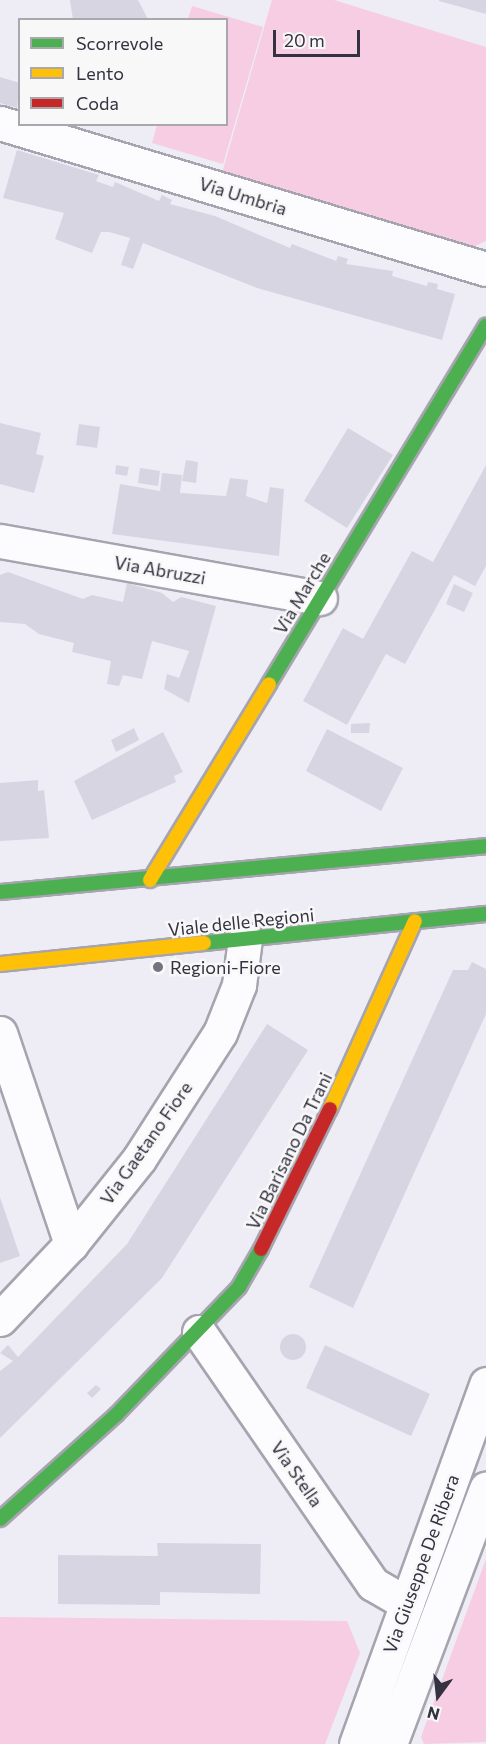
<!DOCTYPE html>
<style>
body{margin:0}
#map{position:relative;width:486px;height:1744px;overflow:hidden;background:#eeedf6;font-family:Commissioner,sans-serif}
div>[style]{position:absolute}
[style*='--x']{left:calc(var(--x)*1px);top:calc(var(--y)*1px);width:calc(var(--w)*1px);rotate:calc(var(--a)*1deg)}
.green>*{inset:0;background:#f6cde2}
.building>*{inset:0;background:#d7d5e2}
.round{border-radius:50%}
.roads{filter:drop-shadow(2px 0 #a6a4af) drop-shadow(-2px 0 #a6a4af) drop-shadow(0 2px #a6a4af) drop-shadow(0 -2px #a6a4af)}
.street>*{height:33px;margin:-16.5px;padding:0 16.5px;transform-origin:16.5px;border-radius:16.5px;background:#fcfcfe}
.fast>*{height:14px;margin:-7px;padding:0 7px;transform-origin:7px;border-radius:7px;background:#4caf50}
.slow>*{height:14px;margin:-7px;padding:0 7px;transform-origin:7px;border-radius:7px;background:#ffc107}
.jam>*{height:14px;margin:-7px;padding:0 7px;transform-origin:7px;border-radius:7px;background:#c62828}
.dots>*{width:16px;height:16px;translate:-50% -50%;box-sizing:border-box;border:3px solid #f8f8f8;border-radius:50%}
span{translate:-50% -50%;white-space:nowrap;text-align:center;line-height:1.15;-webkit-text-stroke:5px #f8f8f8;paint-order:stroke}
.street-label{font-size:18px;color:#343141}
.poi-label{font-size:18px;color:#343141}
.left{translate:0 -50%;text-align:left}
.legend{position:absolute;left:18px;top:18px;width:210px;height:108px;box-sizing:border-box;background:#f8f8f8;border:2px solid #aaa8af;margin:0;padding:8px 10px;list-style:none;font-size:18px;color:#343141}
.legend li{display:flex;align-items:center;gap:12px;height:30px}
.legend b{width:30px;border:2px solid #aaa8af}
.north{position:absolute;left:408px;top:1666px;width:60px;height:60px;-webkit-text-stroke:4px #f8f8f8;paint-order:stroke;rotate:195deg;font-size:16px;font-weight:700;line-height:24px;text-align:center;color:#343141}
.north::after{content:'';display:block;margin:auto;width:21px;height:27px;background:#343141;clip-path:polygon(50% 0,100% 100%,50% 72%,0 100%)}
.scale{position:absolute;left:273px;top:30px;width:87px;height:27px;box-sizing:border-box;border:3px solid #343141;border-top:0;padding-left:8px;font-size:18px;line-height:21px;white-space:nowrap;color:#343141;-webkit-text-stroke:4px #f8f8f8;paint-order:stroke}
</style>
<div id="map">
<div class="green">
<i style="clip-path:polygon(272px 0,334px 0,486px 47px,486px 241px,473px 247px,222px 173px)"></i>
<i style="clip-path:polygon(192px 6px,263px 27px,223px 164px,152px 143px,157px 125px,226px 124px,226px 20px,188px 19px)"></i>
<i style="clip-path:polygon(486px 1559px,486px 1742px,424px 1744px,421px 1737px)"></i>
<i style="clip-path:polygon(0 1617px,347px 1621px,360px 1653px,325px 1744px,0 1744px)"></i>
</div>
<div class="building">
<i style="clip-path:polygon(70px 0,138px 0,148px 19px,73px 20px)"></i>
<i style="clip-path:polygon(439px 0,486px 0,486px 14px,439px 1px)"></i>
<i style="clip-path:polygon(0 77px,20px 83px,17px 108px,0 103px)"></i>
<i style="clip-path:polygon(17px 150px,99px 175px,96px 181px,113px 187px,115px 182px,159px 201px,162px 195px,172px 200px,170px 204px,215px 216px,290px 248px,292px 244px,336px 261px,338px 256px,348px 259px,346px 264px,393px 271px,392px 276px,427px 286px,428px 282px,438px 284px,437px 289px,455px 294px,442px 340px,257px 288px,143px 243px,133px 269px,121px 265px,130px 238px,109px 232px,101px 232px,92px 253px,55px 239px,64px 213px,3px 198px)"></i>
<i style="clip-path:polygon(0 423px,41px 433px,36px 454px,44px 456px,34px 493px,0 484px)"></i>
<i style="clip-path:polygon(79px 424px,100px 427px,97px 448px,76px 445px)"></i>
<i style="clip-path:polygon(348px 428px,393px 455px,347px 528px,304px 501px)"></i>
<i style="clip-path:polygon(186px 460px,198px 462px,196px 483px,182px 481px)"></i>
<i style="clip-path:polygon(116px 465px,129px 467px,127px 476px,115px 474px)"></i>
<i style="clip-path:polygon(486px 465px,486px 566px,475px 586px,454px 575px,405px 664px,386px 654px,347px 725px,303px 701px,343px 628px,363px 639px,412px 551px,433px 562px)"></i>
<i style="clip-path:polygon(140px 468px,160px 471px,158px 486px,138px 483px)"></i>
<i style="clip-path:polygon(162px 473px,182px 475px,180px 493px,226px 496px,230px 478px,248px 480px,246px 496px,267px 503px,270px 487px,284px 489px,279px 556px,112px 534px,120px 484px,160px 491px)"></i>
<i style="clip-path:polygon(8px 572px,83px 599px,92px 595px,123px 602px,127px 583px,162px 593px,173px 602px,181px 597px,216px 606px,189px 703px,164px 689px,167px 674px,179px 678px,189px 651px,152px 641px,142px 679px,123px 675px,119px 686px,107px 684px,111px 661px,72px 652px,74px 643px,39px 634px,25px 624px,0 622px,0 575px)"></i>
<i style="clip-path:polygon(454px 584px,473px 593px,464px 612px,446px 604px)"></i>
<i style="clip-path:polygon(370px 723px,369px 733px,351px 733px,351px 724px)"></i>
<i style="clip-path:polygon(134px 728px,139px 740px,116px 752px,111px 740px)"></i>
<i style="clip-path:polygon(327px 729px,403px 768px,381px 811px,306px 771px)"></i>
<i style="clip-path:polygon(163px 732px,183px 772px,174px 776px,176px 782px,92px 820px,74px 781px)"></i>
<i style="clip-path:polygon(38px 780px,38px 791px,44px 790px,49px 838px,0 841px,0 783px)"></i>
<i style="clip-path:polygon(472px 962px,486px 969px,486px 1014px,353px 1308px,309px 1287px,453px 970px,468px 970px)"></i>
<i style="clip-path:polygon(267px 1024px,308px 1050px,162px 1278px,0 1438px,0 1371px,13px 1361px,0 1353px,8px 1345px,18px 1357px,127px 1244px)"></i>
<i style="clip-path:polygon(0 1197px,20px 1256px,0 1263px)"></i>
<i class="round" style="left:280px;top:1334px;width:26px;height:26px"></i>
<i style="clip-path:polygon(325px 1345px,430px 1394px,411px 1436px,306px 1388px)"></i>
<i style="clip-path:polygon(96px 1385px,101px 1389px,92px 1398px,87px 1393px)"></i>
<i style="clip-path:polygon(157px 1543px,261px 1544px,260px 1594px,160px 1592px,160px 1605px,58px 1604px,58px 1555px,158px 1556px)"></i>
</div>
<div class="roads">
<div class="street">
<i style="--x:0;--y:123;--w:507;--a:16.72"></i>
<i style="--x:0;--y:541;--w:325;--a:10.1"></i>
<i style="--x:0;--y:1033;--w:223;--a:71.4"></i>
<i style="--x:0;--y:1319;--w:103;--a:-46.6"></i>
<i style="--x:71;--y:1244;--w:109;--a:-51.3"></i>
<i style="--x:139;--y:1159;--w:150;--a:-57.3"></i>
<i style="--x:220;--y:1033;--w:52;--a:-68.4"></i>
<i style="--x:239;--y:985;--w:46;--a:-82.6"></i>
<i style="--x:199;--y:1332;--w:306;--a:55.4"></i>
<i style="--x:373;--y:1584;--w:39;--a:30"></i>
<i style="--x:356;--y:1744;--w:383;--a:-70.1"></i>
<i style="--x:390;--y:1744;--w:273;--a:-69.4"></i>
</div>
<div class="fast">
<i style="--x:269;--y:684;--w:419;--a:-58.8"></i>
<i style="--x:0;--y:892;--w:488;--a:-5.4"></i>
<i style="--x:204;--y:943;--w:283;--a:-5.9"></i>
<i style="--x:0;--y:1519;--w:156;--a:-41.9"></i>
<i style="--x:116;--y:1415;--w:178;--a:-46.1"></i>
<i style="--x:239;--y:1287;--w:44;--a:-59.9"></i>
</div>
<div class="slow">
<i style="--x:150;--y:880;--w:229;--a:-58.7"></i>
<i style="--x:0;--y:964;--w:205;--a:-5.9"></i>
<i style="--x:330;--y:1109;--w:206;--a:-65.7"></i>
</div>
<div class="jam">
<i style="--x:261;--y:1249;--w:156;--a:-63.8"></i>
</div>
</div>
<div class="dots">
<i style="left:158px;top:967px;background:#757380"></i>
</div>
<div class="street-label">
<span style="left:243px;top:196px;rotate:17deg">Via Umbria</span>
<span style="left:160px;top:570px;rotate:10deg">Via Abruzzi</span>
<span style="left:302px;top:593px;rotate:-59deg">Via Marche</span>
<span style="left:241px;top:922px;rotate:-6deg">Viale delle Regioni</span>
<span style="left:146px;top:1143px;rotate:-55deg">Via Gaetano Fiore</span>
<span style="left:289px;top:1151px;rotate:-64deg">Via Barisano Da Trani</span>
<span style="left:297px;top:1474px;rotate:55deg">Via Stella</span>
<span style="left:421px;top:1564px;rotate:-70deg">Via Giuseppe De Ribera</span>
</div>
<div class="poi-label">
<span class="left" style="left:170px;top:967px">Regioni-Fiore</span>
</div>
<ul class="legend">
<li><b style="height:8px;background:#4caf50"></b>Scorrevole</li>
<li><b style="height:8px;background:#ffc107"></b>Lento</li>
<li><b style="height:8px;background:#c62828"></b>Coda</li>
</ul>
<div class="north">N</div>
<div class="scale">20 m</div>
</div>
